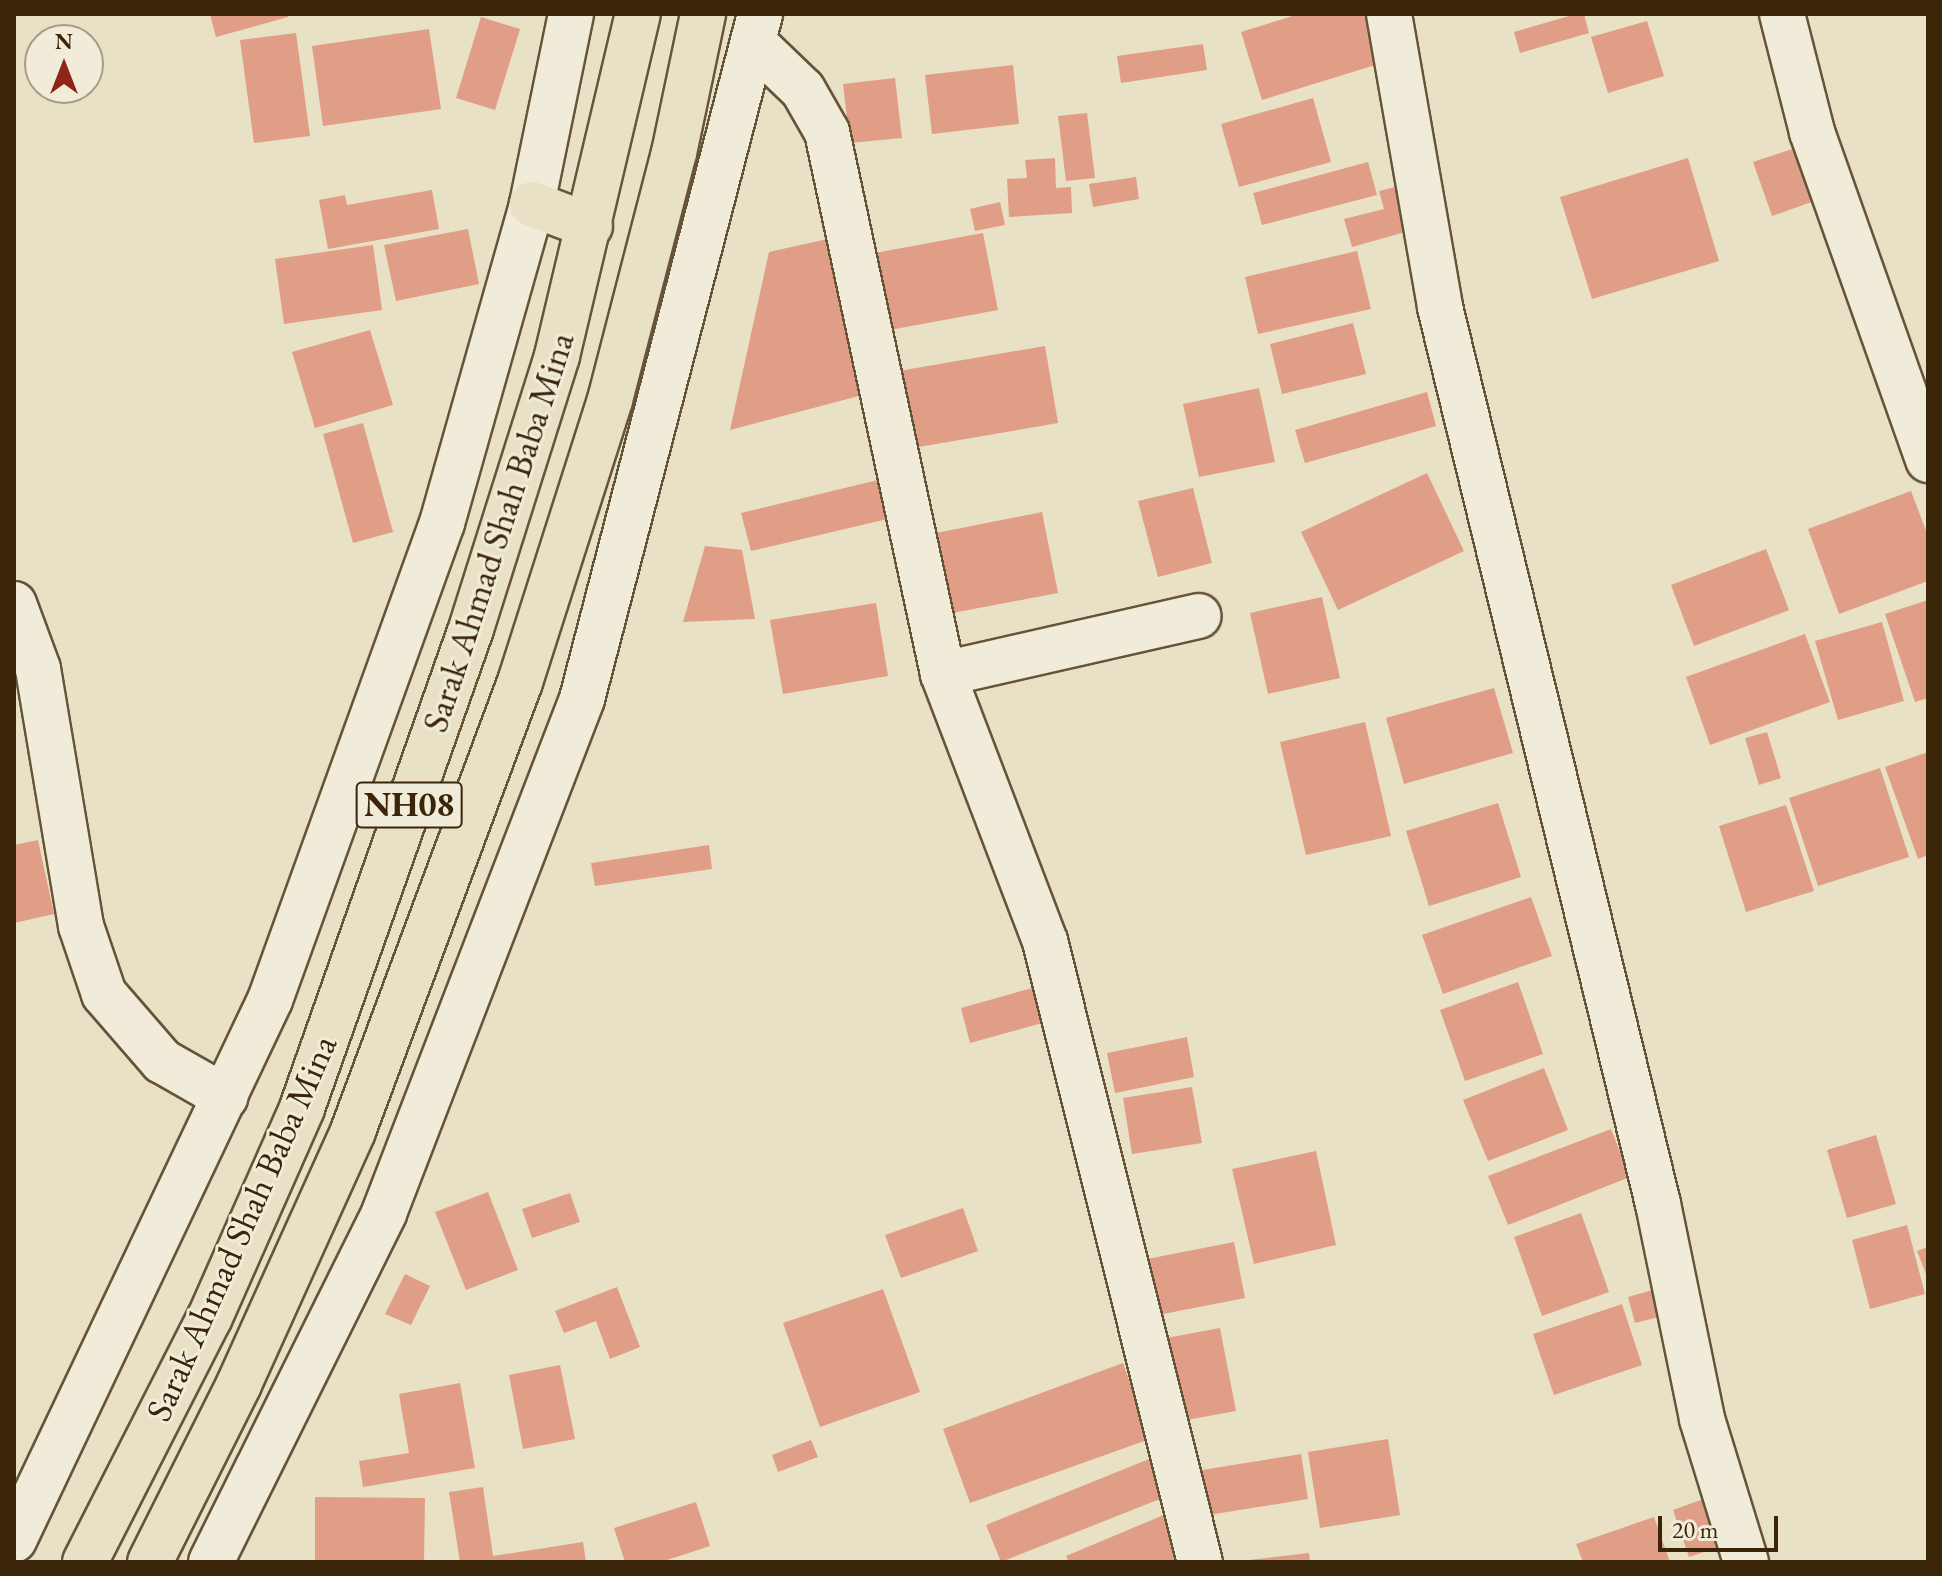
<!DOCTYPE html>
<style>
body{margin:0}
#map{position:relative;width:1942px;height:1576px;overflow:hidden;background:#e8e1c5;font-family:"EB Garamond",serif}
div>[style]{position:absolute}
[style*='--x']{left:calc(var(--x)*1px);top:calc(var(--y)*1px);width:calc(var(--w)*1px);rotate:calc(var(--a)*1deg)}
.building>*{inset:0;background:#e09e86}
.roads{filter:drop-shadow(2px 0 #665438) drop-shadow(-2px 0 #665438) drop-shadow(0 2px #665438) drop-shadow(0 -2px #665438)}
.minor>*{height:44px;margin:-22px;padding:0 22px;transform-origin:22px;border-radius:22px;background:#f0ecd9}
.highway>*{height:44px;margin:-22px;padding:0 22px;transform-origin:22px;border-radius:22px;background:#e8e1c5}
span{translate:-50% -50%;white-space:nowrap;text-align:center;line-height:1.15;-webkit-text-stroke:6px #f0ecd9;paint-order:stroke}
.shield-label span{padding:2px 6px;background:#f0ecd9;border:2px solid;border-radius:6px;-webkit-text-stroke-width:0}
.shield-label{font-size:34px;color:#3b2509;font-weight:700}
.street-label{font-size:36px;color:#3b2509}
.frame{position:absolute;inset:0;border:16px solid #3b2509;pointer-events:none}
.north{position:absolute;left:24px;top:24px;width:80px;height:80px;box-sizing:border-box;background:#f0ecd9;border:2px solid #a89c86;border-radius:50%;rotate:0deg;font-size:22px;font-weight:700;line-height:32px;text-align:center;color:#3b2509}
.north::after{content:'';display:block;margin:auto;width:28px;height:36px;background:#8f2418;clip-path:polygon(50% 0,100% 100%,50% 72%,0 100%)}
.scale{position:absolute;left:1658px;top:1516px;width:120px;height:36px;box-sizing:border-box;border:4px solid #3b2509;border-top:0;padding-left:10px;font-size:24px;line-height:28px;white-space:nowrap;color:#3b2509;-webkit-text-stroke:6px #f0ecd9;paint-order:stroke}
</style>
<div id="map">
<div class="building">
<i style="clip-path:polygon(210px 14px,288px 14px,288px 17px,216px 37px)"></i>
<i style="clip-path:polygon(1299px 14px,1371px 14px,1385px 62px,1262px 100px,1241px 32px)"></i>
<i style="clip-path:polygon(1576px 14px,1584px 14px,1589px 33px,1520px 53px,1514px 32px)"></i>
<i style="clip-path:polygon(481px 17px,520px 29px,495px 110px,456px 98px)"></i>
<i style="clip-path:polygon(1647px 21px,1664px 76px,1608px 93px,1591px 37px)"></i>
<i style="clip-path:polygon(429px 29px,441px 109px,323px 126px,312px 46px)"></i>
<i style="clip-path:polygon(296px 33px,310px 136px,254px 143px,240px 40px)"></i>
<i style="clip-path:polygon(1203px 44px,1207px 70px,1121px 83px,1117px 56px)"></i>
<i style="clip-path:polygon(1013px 65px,1019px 124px,932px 134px,925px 75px)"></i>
<i style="clip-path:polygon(895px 78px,902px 138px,850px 143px,843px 84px)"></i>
<i style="clip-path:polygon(1313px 98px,1331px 162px,1239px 187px,1221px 124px)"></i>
<i style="clip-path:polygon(1087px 113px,1095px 178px,1066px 181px,1058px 116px)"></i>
<i style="clip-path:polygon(1801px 146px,1820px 199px,1772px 216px,1753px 162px)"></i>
<i style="clip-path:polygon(1055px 158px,1056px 188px,1071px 187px,1072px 213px,1009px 217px,1007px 179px,1027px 178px,1025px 160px)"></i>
<i style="clip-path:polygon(1688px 158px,1719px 261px,1592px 299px,1560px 197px)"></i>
<i style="clip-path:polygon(1368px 162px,1377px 195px,1262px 225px,1253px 193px)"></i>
<i style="clip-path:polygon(1136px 177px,1139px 199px,1093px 207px,1089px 184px)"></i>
<i style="clip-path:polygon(1403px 185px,1416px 229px,1352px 247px,1344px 219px,1384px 209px,1379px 191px)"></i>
<i style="clip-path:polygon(432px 190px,439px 229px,328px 249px,319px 200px,345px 195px,347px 205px)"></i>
<i style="clip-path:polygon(1000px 202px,1005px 225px,975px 231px,970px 209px)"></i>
<i style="clip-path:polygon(468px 229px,479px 284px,396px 301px,384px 245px)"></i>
<i style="clip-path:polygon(983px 233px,998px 310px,879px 332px,864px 255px)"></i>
<i style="clip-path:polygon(841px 236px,874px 392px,730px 430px,769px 252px)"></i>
<i style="clip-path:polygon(373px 245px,382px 310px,284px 324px,275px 259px)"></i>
<i style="clip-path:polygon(1357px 251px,1371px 309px,1258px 334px,1245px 277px)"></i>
<i style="clip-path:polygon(1353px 323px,1366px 374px,1282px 394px,1270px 344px)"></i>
<i style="clip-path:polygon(370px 330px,393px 405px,315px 428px,292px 352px)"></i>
<i style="clip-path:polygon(1045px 346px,1058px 423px,907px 449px,893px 372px)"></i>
<i style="clip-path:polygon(1259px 388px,1275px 462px,1199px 477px,1183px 404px)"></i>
<i style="clip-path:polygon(1427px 392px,1436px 426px,1305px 463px,1295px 430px)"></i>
<i style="clip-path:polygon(363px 423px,393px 532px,353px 543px,323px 434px)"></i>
<i style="clip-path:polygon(1427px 473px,1464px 551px,1338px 610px,1301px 532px)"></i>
<i style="clip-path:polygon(886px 478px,896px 517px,751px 551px,741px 513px)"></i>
<i style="clip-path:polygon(1193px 488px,1212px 563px,1158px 577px,1138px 501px)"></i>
<i style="clip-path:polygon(1911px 491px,1928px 536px,1928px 581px,1839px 614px,1808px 529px)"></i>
<i style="clip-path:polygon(1042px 512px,1058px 593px,947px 614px,931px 534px)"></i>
<i style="clip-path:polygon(705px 546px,742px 550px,755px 619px,683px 622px)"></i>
<i style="clip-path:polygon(1766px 549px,1789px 610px,1694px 646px,1671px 585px)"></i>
<i style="clip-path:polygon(1322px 597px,1340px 678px,1268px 694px,1250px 613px)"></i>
<i style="clip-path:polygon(1928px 600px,1928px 698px,1915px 702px,1885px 614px)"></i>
<i style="clip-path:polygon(876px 603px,888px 676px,783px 694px,770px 620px)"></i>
<i style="clip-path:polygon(1882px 622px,1904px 701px,1838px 720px,1815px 641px)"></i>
<i style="clip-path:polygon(1805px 634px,1830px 702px,1710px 745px,1686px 677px)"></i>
<i style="clip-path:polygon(1494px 688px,1513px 753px,1404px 784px,1386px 718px)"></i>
<i style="clip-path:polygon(1365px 722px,1391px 836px,1306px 855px,1280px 742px)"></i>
<i style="clip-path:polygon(1767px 732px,1781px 778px,1759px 785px,1745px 738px)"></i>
<i style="clip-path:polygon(1928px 752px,1928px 855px,1918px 859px,1885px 767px)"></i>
<i style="clip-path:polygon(1880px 768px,1909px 857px,1818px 886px,1789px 798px)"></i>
<i style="clip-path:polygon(1498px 803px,1521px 877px,1429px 906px,1406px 831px)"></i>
<i style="clip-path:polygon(1786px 805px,1814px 891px,1746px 912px,1719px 826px)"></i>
<i style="clip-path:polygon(38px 840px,54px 914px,14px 923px,14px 845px)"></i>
<i style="clip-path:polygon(709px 845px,712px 869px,595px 886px,591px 863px)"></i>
<i style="clip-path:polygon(1531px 897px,1552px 956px,1443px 994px,1422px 935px)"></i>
<i style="clip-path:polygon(1518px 982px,1543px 1054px,1465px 1081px,1440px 1010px)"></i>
<i style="clip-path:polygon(1036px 987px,1046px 1022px,970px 1043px,961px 1008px)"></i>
<i style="clip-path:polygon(1187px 1037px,1194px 1077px,1115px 1093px,1107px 1053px)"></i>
<i style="clip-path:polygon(1544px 1068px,1568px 1130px,1488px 1161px,1463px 1100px)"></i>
<i style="clip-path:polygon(1192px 1087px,1202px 1143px,1132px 1154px,1123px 1098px)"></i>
<i style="clip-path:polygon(1611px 1129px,1630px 1177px,1508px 1225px,1488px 1176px)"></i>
<i style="clip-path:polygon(1876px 1135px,1896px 1204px,1847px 1218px,1827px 1150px)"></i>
<i style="clip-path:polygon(1316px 1151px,1336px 1245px,1254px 1264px,1232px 1169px)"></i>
<i style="clip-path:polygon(488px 1192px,518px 1270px,466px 1290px,435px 1212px)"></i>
<i style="clip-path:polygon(570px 1193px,580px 1222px,532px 1238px,522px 1209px)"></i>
<i style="clip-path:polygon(963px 1208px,978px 1251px,901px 1278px,885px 1235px)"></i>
<i style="clip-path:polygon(1581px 1213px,1609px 1292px,1542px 1316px,1514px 1237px)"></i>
<i style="clip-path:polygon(1907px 1225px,1925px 1294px,1870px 1309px,1852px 1240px)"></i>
<i style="clip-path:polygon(1234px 1242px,1245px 1298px,1153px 1316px,1142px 1260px)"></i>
<i style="clip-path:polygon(1928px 1247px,1928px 1279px,1917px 1251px)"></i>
<i style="clip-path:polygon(405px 1274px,430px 1286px,411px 1325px,385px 1314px)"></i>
<i style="clip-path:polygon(617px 1287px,640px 1347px,610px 1359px,596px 1321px,564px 1333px,555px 1311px)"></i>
<i style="clip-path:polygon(883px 1289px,920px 1392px,820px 1427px,783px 1323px)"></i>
<i style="clip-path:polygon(1656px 1289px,1663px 1316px,1635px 1323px,1628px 1297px)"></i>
<i style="clip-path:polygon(1622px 1304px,1642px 1365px,1554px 1395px,1533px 1334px)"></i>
<i style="clip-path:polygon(1220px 1328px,1236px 1411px,1181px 1421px,1166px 1338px)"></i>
<i style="clip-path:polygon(1123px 1363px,1150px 1439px,970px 1503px,943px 1429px)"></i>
<i style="clip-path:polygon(560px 1365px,575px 1439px,523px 1449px,509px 1375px)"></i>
<i style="clip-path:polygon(460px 1383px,475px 1468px,363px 1487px,359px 1461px,409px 1453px,399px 1394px)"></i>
<i style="clip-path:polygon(1388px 1439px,1400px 1515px,1320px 1528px,1308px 1452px)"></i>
<i style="clip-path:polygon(811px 1440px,818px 1457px,778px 1472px,772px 1455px)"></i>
<i style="clip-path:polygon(1301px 1454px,1308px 1499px,1209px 1515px,1202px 1470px)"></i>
<i style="clip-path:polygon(1154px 1457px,1170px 1495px,1001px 1562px,986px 1525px)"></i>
<i style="clip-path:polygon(483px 1487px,493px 1556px,583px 1542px,586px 1562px,460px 1562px,449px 1492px)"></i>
<i style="clip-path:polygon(315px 1497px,425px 1498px,424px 1562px,315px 1562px)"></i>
<i style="clip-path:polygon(1706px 1498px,1722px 1546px,1689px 1557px,1673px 1510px)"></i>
<i style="clip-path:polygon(696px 1502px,710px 1546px,661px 1562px,625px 1562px,614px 1528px)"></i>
<i style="clip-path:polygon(1166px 1514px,1187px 1562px,1069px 1562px,1066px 1556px)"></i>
<i style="clip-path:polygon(1654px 1517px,1670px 1562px,1583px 1562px,1576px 1544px)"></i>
<i style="clip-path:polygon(1309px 1553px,1310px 1562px,1249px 1562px,1249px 1560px)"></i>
</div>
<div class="roads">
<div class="minor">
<i style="--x:1389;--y:14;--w:297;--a:80.1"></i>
<i style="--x:1440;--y:307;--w:923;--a:76.34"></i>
<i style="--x:1658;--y:1204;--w:219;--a:78.4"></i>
<i style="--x:1702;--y:1419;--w:150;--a:72.9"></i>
<i style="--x:1782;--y:14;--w:122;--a:75.7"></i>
<i style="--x:1812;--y:132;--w:348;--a:70.5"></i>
<i style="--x:755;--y:44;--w:66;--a:43.8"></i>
<i style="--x:803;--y:90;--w:48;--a:60.3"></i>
<i style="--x:827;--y:132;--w:554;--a:77.92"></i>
<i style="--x:943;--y:674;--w:286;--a:69.1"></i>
<i style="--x:1045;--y:941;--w:640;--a:75.99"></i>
<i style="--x:14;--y:604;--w:69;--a:69.7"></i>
<i style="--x:38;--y:669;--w:261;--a:80.5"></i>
<i style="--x:81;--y:926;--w:72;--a:71.3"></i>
<i style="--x:104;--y:994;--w:89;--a:49.1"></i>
<i style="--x:162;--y:1061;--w:73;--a:29.7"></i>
<i style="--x:943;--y:674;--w:262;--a:-12.8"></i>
<i style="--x:14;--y:1540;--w:598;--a:-64.64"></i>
<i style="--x:270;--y:1000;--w:507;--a:-70.17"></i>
<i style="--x:442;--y:523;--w:331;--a:-74.2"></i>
<i style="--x:532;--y:204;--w:194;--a:-78.4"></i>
<i style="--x:211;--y:1562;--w:390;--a:-63.6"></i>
<i style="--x:384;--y:1213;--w:551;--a:-68.93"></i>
<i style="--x:582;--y:699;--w:708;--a:-75.43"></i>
</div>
<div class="highway">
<i style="--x:532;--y:204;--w:62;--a:20.8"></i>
<i style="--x:85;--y:1562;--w:275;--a:-63"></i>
<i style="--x:210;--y:1317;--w:228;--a:-66.2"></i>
<i style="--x:302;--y:1108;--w:508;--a:-70.57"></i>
<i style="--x:471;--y:629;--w:286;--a:-72.5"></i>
<i style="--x:557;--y:356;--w:351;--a:-76.7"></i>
<i style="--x:150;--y:1562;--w:199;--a:-63.4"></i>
<i style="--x:239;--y:1384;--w:277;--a:-65.7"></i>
<i style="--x:353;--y:1131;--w:479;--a:-69.6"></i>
<i style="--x:520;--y:682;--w:296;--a:-72.3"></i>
<i style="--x:610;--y:400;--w:255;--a:-75.5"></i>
<i style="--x:674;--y:153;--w:142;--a:-78.2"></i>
</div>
</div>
<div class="shield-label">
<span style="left:409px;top:805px">NH08</span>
</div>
<div class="street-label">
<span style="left:498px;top:532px;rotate:-72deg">Sarak Ahmad Shah Baba Mina</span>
<span style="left:241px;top:1228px;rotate:-66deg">Sarak Ahmad Shah Baba Mina</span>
</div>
<div class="frame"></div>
<div class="north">N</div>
<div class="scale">20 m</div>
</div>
